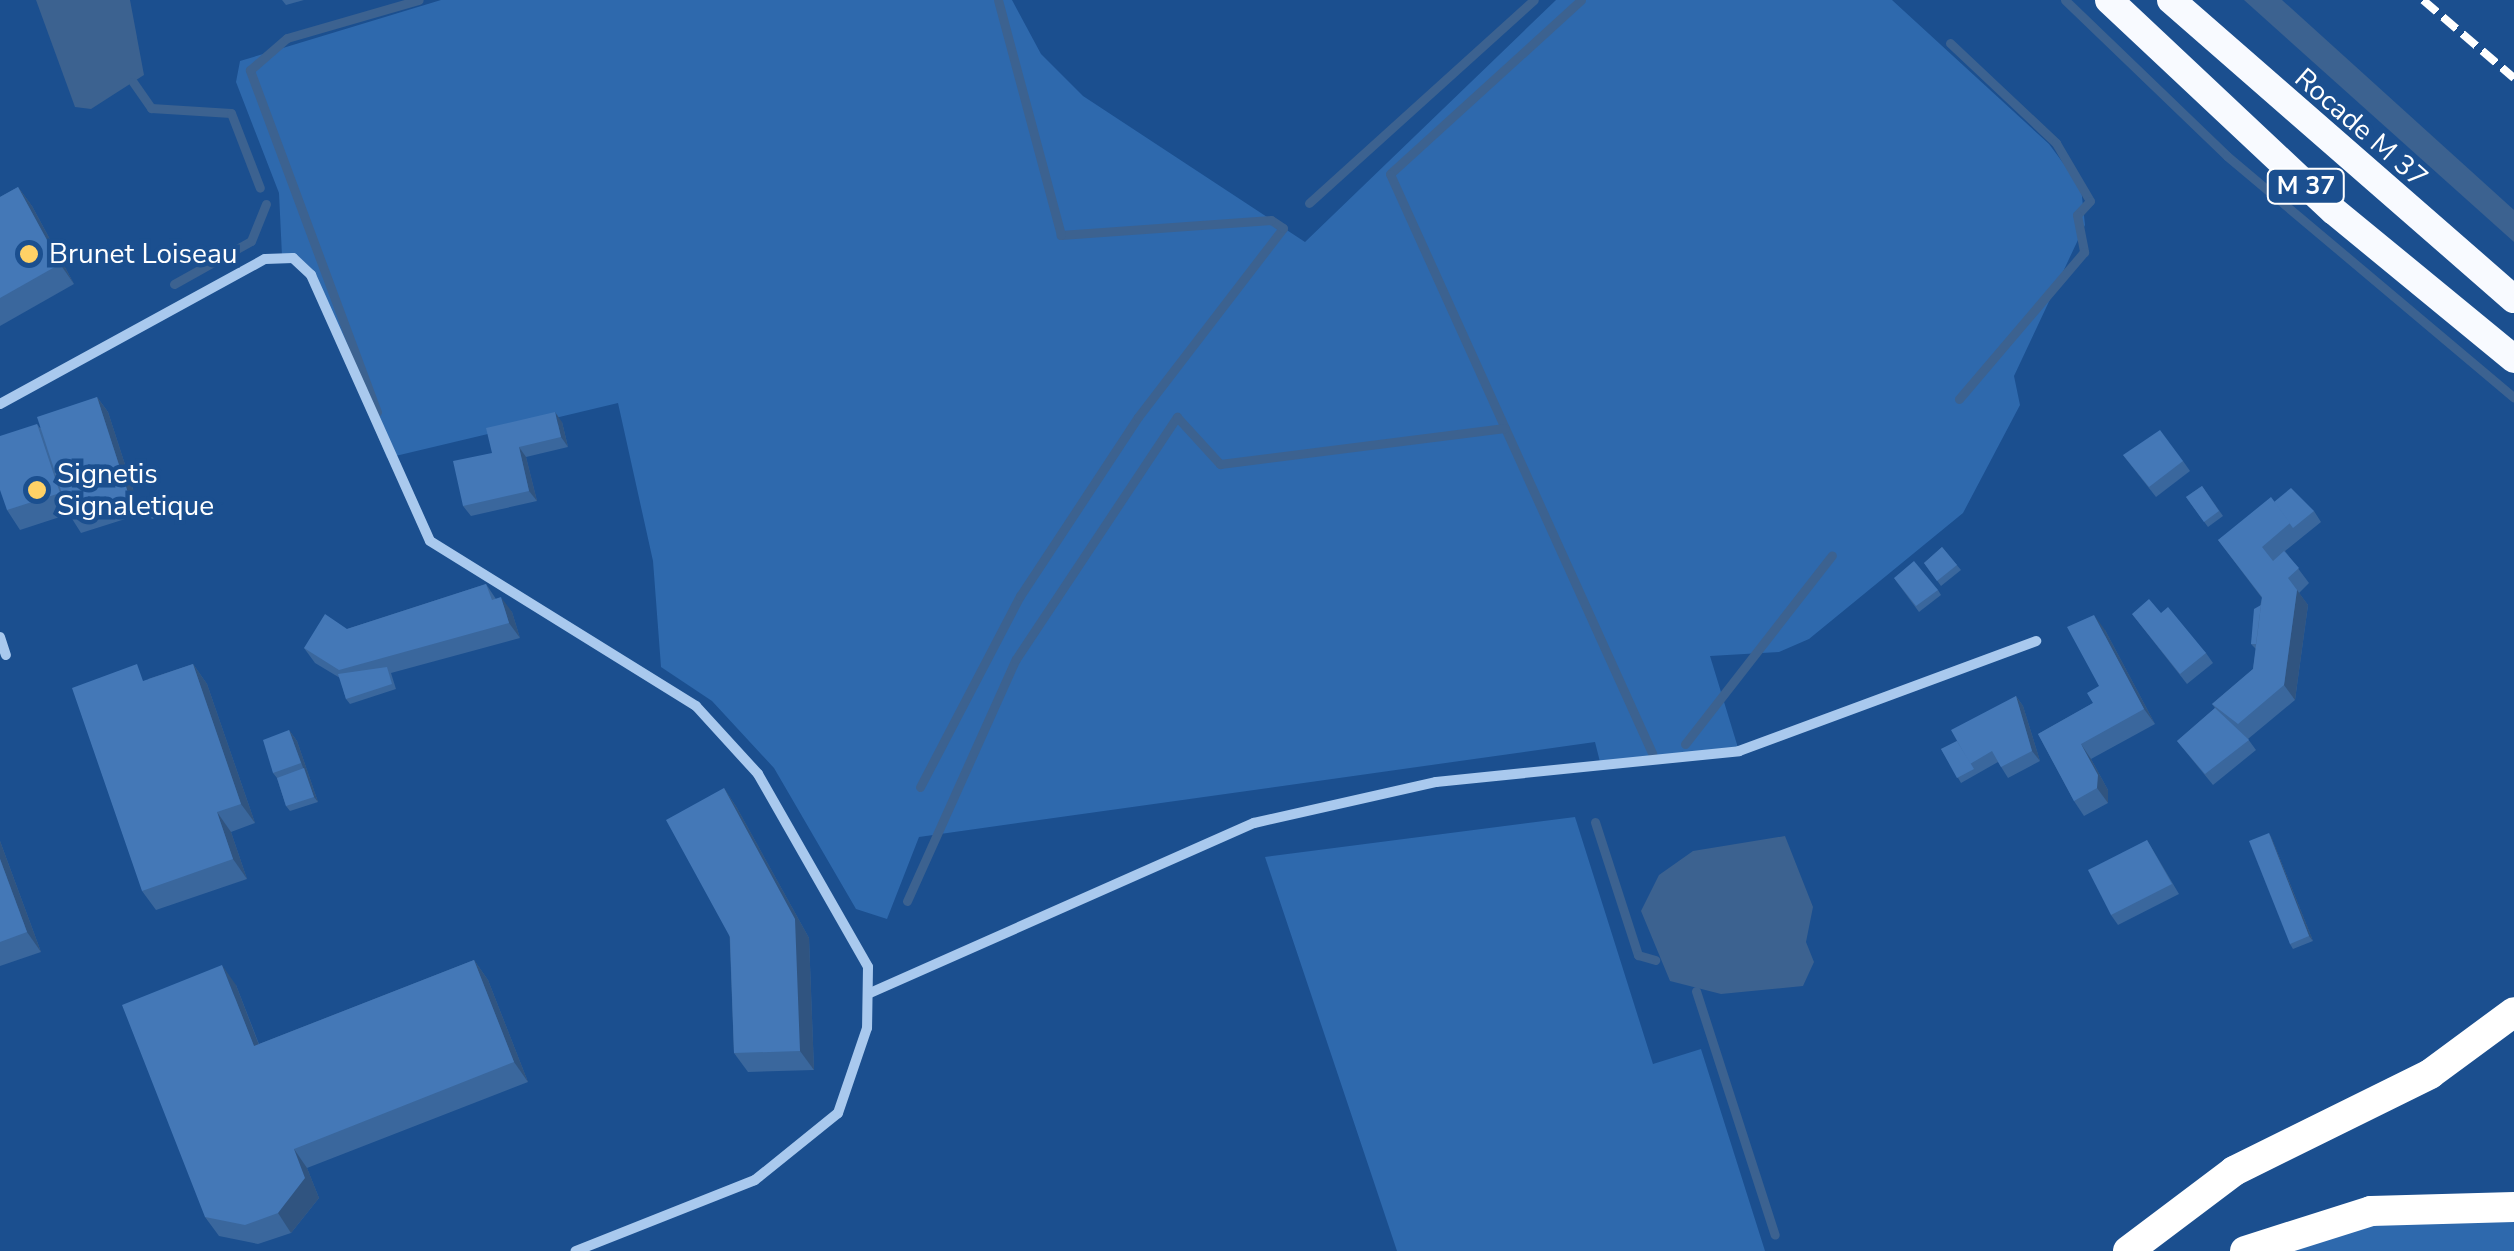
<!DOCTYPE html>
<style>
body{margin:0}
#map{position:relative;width:2514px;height:1251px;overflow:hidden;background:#1b4f8f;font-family:"Nunito Sans",sans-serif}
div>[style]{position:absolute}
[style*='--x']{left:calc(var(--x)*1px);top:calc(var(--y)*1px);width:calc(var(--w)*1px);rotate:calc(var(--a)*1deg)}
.green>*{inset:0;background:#2e69ad}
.water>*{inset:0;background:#3c6290}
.stream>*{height:9px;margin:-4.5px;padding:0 4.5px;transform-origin:4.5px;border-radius:4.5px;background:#3c6290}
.minor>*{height:10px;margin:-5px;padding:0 5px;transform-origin:5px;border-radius:5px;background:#a9c9ee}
.trunk>*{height:28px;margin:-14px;padding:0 14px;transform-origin:14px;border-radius:14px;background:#f8faff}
.motorway>*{height:30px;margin:-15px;padding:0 15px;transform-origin:15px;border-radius:15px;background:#fff}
.rail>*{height:8px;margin-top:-4px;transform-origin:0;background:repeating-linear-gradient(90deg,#fff 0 18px,transparent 0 26px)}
.wall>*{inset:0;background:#3a679d}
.shaded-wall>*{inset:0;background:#305480}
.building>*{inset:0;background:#4478b7}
.dots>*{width:28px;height:28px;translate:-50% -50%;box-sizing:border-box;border:5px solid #1b4f8f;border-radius:50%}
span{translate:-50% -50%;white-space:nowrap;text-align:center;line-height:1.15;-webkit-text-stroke:9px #1b4f8f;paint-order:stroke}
.shield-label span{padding:2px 8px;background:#1b4f8f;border:2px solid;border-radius:8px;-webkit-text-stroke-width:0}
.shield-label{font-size:25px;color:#fff;font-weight:700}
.street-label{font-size:28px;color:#fff}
.poi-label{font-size:28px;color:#fff}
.left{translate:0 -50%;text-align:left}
</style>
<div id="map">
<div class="green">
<i style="clip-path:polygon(441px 0,1012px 0,1041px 54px,1083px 96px,1305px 242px,1556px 0,1892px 0,2049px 144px,2081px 187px,2085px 225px,2014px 376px,2020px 405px,1963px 513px,1809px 639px,1779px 652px,1710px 656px,1739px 751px,1602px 770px,1595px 742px,919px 837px,887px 919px,856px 909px,774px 768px,712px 701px,661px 667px,653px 561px,618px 403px,387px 458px,311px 275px,282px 256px,279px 193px,236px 82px,240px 61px)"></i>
<i style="clip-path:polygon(1575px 817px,1653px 1064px,1701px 1049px,1765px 1251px,1397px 1251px,1265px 857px)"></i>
<i style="clip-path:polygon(2389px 1220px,2514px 1220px,2514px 1251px,2272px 1251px)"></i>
</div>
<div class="water">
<i style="clip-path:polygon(36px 0,130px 0,144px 75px,91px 109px,75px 107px)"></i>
<i style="clip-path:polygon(2244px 0,2282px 0,2514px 210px,2514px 242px)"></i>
<i style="clip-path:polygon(1785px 836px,1813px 907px,1806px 942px,1814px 962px,1803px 986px,1721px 994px,1670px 981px,1641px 911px,1659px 875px,1693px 851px)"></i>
</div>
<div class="stream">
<i style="--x:1581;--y:0;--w:258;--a:137.7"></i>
<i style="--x:1390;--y:174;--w:636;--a:65.65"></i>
<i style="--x:2065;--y:0;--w:225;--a:43.9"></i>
<i style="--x:2227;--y:156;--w:375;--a:40.1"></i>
<i style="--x:1950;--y:43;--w:146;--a:43.3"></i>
<i style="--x:2056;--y:143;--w:67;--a:59.6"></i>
<i style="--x:2090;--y:201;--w:19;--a:133"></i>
<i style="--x:2077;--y:215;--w:38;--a:79"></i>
<i style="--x:2084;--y:252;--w:193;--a:130.4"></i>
<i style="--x:133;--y:82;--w:32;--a:55"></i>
<i style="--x:151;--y:108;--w:80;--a:3.6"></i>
<i style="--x:231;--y:113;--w:80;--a:68.9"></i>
<i style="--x:1309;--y:203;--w:303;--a:-42.1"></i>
<i style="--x:174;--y:284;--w:88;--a:-29.2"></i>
<i style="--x:251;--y:241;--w:40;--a:-68"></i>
<i style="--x:377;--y:412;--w:365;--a:-110.4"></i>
<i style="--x:250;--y:70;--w:49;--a:-40.9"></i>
<i style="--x:287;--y:38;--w:137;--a:-16.1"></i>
<i style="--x:1685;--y:744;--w:239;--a:-52.1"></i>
<i style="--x:920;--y:787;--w:216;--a:-62.4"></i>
<i style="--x:1020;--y:596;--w:214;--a:-56.6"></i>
<i style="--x:1138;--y:417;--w:238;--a:-52.5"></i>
<i style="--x:1283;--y:228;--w:14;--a:-146"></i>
<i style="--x:1271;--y:220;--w:211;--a:175.9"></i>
<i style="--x:1061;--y:235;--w:243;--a:-105"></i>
<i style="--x:1595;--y:822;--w:140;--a:72.1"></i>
<i style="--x:1638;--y:955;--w:18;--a:16"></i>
<i style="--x:907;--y:901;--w:265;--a:-65.8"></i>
<i style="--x:1016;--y:659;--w:291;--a:-56.4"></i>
<i style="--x:1177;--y:417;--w:64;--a:47.5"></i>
<i style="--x:1220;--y:464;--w:287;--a:-7.2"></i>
<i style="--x:1696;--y:991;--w:256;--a:72.1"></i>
</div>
<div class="minor">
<i style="--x:0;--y:404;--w:302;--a:-28.7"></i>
<i style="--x:265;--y:259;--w:28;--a:-2"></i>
<i style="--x:293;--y:258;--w:25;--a:43"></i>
<i style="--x:311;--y:275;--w:291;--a:65.9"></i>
<i style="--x:430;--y:541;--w:313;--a:31.8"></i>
<i style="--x:696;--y:706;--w:92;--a:47.6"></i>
<i style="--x:758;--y:774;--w:222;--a:60.3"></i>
<i style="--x:868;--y:967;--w:61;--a:90.9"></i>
<i style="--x:867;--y:1028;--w:90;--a:108.8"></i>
<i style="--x:838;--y:1113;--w:107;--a:141.1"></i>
<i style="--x:755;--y:1180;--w:193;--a:158.4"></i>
<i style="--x:0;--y:637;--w:19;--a:72"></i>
<i style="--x:870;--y:993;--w:420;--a:-23.9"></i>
<i style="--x:1254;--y:823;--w:187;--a:-12.7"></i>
<i style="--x:1436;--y:782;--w:305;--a:-5.8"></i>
<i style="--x:1739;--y:751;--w:317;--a:-20.3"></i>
</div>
<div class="trunk">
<i style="--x:2109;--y:0;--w:308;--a:43.2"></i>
<i style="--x:2334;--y:211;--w:233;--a:39.4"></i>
<i style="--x:2171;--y:0;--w:455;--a:41.1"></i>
</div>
<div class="motorway">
<i style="--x:2128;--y:1251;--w:133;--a:-37"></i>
<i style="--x:2234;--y:1171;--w:219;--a:-26.3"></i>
<i style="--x:2430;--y:1074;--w:104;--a:-36.4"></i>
<i style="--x:2245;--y:1251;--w:132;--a:-17.6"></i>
<i style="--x:2371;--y:1211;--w:143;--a:-1.6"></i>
</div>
<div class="rail">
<i style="--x:2423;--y:0;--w:120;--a:40.6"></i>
</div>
<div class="wall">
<i style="clip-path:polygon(282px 0,304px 0,286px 5px)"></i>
<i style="clip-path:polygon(18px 187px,32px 206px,74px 284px,0 326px,0 197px)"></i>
<i style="clip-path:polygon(97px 397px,108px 412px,141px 514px,81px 533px,69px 514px,20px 530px,7px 510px,37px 424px,40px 428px)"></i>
<i style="clip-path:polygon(562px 422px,568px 447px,526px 457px,537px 501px,471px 516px,463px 506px,492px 453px)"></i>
<i style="clip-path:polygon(2123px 455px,2183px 461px,2190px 471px,2156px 497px)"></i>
<i style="clip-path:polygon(2202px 486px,2223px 516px,2208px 527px,2186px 497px)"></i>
<i style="clip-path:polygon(166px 498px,170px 503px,172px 513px,152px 519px,148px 514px)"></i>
<i style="clip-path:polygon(2274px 502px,2314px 511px,2321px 522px,2285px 551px,2309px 583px,2299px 593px,2308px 605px,2295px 700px,2248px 739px,2256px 750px,2213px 785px,2177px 741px,2215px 708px,2212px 704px,2253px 669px,2256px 649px,2251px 644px,2262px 598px,2218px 540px)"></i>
<i style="clip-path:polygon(1942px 547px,1961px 570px,1941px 586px,1924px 563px)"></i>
<i style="clip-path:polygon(1894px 578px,1938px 590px,1941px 595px,1919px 612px)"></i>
<i style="clip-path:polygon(486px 584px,496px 599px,512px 612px,520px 638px,391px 673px,396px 689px,350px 704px,346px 699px,340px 678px,315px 663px,304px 648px,347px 629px)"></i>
<i style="clip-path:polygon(2161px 613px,2206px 653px,2213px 663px,2187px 684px,2132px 614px)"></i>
<i style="clip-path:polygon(2105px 630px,2155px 724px,2091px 759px,2108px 790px,2108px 803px,2084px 816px,2074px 801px,2038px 734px,2093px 703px,2099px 686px)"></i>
<i style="clip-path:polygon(193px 664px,207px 684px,255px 823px,231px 832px,247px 879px,156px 910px,142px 891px,148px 679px)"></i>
<i style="clip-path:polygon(2016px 696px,2023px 706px,2040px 761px,2008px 778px,1998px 762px,1961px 783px,1941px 749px,1957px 741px)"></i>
<i style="clip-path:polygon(289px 730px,297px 741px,318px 802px,290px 811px,286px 806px,277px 778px,273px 773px)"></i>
<i style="clip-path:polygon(724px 788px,737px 808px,809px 938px,814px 1070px,748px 1072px,734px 1053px)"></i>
<i style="clip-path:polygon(2269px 833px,2272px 839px,2313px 941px,2293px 949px,2290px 944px)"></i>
<i style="clip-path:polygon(2147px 840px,2179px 894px,2118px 925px,2111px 915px)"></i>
<i style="clip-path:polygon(0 841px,41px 952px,0 966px)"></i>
<i style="clip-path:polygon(474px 960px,488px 980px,528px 1082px,307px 1168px,319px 1198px,291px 1233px,258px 1244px,219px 1236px,205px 1217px,236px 985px,259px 1044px)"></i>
</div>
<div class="shaded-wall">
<i style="clip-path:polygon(18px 187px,32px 206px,74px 284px,60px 264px)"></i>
<i style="clip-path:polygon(97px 397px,108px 412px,141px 514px,130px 499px)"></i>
<i style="clip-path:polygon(555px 412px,562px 422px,568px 447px,561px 437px)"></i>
<i style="clip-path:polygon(519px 447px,526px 457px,537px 501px,529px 491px)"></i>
<i style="clip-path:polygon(2297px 590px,2308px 605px,2295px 700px,2284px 685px)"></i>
<i style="clip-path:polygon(501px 597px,512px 612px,520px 638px,509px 623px)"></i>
<i style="clip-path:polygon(2094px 615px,2105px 630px,2155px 724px,2144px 709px)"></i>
<i style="clip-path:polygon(193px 664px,207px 684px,255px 823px,241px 804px)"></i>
<i style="clip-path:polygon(2016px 696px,2023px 706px,2040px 761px,2032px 751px)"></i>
<i style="clip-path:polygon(289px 730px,297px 741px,318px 802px,314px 797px)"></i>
<i style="clip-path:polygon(2081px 744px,2091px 759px,2108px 790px,2108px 803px,2097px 788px)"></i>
<i style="clip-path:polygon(724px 788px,737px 808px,809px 938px,814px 1070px,800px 1051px)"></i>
<i style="clip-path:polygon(217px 812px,231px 832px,247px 879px,233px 859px)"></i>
<i style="clip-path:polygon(2269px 833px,2272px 839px,2313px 941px,2309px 936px)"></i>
<i style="clip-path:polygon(0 841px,41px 952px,27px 932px,0 859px)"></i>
<i style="clip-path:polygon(474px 960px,488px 980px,528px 1082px,514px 1062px)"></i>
<i style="clip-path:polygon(222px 965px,236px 985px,267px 1066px,254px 1046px)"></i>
<i style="clip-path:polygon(294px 1149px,307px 1168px,319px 1198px,291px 1233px,278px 1213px)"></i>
</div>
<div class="building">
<i style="clip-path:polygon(18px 187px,60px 264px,0 298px,0 197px)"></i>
<i style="clip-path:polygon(97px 397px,130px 499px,70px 518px,37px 417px)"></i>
<i style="clip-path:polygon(555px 412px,561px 437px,519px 447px,529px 491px,463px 506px,453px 461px,492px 453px,486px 428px)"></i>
<i style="clip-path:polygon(37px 424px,60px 493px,7px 510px,0 490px,0 436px)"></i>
<i style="clip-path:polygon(2160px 430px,2183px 461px,2149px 487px,2123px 455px)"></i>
<i style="clip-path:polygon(2202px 486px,2219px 511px,2204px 522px,2186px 497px)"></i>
<i style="clip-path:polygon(2291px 488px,2314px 511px,2293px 528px,2274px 502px)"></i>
<i style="clip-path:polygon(2271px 497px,2290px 523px,2262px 547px,2273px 561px,2284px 551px,2299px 568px,2288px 578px,2297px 590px,2284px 685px,2238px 724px,2212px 704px,2253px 669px,2262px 597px,2218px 540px)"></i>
<i style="clip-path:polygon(166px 498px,169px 508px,148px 514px,146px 504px)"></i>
<i style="clip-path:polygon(1942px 547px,1957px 565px,1937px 581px,1924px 563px)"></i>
<i style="clip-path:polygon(1914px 561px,1938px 590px,1916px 606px,1894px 578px)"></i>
<i style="clip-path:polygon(486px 584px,492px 600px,501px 597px,509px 623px,339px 670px,304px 648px,325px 614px,347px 629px)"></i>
<i style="clip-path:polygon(2149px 599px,2161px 613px,2168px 607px,2206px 653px,2180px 674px,2132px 614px)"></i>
<i style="clip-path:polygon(2261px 605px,2256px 644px,2251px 644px,2254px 609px)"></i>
<i style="clip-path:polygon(2094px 615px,2144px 709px,2081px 744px,2098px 775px,2097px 788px,2074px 801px,2038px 734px,2093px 703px,2087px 693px,2099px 686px,2067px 627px)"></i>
<i style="clip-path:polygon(137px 664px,143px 681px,193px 664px,241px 804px,217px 812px,233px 859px,142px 891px,72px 688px)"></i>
<i style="clip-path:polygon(387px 667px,392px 684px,346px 699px,338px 674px)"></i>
<i style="clip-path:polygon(2016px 696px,2032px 751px,2001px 767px,1992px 751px,1970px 764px,1951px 730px)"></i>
<i style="clip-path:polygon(2215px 708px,2249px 740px,2205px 774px,2177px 741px)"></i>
<i style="clip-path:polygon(289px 730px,301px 763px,273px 773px,263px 740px)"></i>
<i style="clip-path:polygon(1957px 741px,1974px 769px,1957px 778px,1941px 749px)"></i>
<i style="clip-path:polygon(304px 768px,314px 797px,286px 806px,277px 778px)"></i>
<i style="clip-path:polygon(724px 788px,795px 919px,800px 1051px,734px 1053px,730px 937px,666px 820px)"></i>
<i style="clip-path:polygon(2269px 833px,2309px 936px,2290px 944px,2249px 841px)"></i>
<i style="clip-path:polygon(2147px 840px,2172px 884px,2111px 915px,2088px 870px)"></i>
<i style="clip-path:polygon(0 859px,27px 932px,0 942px)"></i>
<i style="clip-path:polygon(474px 960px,514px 1062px,294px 1149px,305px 1178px,278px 1213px,245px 1225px,205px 1217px,122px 1005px,222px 965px,254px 1046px)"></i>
</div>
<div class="dots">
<i style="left:29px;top:254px;background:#ffd166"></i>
<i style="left:37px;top:490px;background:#ffd166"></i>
</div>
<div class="shield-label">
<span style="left:2306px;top:186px">M 37</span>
</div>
<div class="street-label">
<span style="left:2361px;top:128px;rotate:41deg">Rocade M 37</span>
</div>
<div class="poi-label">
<span class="left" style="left:49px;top:254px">Brunet Loiseau</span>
<span class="left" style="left:57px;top:490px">Signetis<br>Signaletique</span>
</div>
</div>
